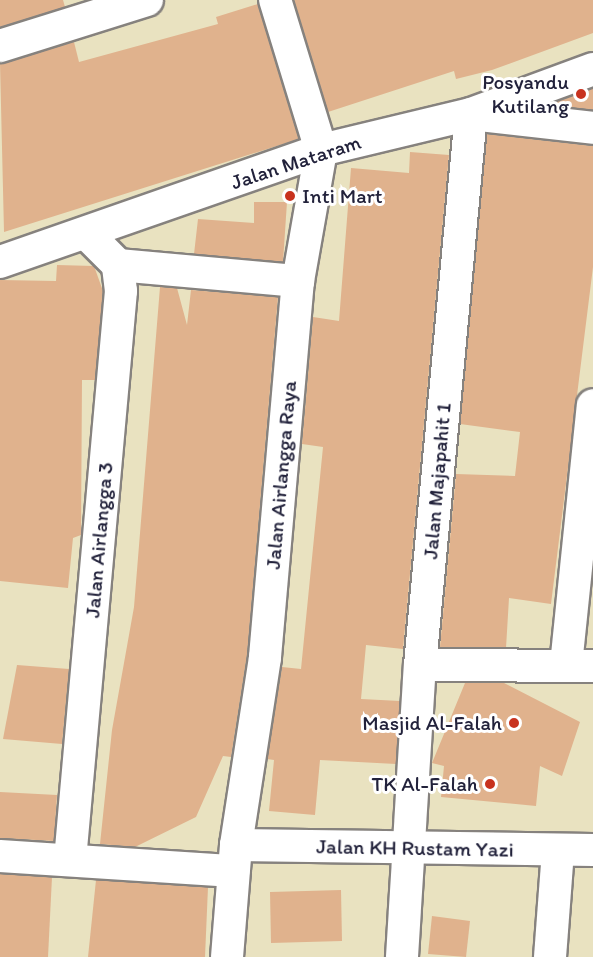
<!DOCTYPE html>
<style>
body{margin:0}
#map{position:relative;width:593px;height:957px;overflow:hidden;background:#e9e2c0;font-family:Itim,sans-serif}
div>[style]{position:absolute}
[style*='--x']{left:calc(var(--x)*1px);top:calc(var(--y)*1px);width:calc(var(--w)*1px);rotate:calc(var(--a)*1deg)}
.building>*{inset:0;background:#e0b28d}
.roads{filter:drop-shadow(2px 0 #86827e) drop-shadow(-2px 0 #86827e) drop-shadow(0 2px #86827e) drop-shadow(0 -2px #86827e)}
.street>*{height:32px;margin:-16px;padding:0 16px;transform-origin:16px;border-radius:16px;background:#fff}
.dots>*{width:16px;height:16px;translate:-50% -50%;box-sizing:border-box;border:3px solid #fff;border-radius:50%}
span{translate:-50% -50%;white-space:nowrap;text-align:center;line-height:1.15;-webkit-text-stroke:6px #fff;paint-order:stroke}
.poi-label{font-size:21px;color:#22223b}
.right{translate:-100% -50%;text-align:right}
.left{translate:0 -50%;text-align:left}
.street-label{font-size:21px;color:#22223b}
</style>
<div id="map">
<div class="building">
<i style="clip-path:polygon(0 0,63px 0,65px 7px,0 27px)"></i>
<i style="clip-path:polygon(294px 0,593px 0,593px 33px,492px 70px,456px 79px,454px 71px,328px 112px)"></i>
<i style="clip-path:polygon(258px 4px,299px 139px,4px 232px,0 63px,74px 42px,79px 62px,218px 24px,216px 17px)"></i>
<i style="clip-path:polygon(593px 88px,593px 110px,548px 105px)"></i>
<i style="clip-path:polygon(487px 134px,593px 146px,593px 267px,551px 604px,509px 598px,506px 648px,440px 647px,456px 474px,515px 476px,520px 432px,460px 424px)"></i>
<i style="clip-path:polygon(410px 152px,449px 155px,403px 649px,366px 645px,361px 699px,400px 701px,396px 764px,320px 760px,315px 815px,269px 811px,274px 760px,267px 759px,282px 667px,301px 669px,323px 447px,302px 444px,313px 317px,339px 321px,351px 168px,409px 173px)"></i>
<i style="clip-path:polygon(254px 202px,287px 202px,283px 262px,194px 254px,198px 219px,254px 223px)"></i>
<i style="clip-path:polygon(57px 265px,94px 266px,103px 291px,95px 380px,82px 380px,81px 535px,73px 538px,68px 588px,0 581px,0 280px,56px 281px)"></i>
<i style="clip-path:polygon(160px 287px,177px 288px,187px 325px,191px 290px,278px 297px,247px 655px,231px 757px,223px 756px,196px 817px,135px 847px,100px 844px,112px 730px,134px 607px)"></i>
<i style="clip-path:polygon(17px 665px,69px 669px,62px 744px,3px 739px)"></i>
<i style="clip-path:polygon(465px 683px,504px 683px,580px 722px,562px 776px,540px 766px,536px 806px,441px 797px,444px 766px,432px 763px)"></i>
<i style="clip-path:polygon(0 792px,57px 795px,54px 841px,0 838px)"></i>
<i style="clip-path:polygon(0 874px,52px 877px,48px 957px,0 957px)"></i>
<i style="clip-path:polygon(96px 880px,208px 887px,205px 957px,88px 957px)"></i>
<i style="clip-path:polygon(341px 890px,342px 941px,271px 943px,270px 892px)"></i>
<i style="clip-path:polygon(432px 916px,470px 921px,466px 957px,428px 954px)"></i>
</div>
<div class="roads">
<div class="street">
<i style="--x:0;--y:46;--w:154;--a:-17.4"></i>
<i style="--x:478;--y:115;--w:116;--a:6.4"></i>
<i style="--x:0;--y:262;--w:340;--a:-19.2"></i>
<i style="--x:321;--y:150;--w:154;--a:-13.5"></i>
<i style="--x:471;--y:114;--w:130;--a:-20.2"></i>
<i style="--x:118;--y:265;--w:181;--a:5.1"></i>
<i style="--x:420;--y:665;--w:173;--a:0.3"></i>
<i style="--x:566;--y:665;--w:261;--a:-84.1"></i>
<i style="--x:236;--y:845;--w:357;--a:0.8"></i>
<i style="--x:0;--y:856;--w:234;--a:3.7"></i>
<i style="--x:70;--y:860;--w:571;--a:-84.88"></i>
<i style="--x:121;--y:291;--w:26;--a:-97"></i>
<i style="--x:118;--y:265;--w:44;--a:-135"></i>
<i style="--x:227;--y:957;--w:112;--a:-85.4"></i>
<i style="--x:236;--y:845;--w:190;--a:-81.2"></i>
<i style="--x:265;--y:657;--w:377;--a:-85"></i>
<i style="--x:298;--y:281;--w:133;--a:-80"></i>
<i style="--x:321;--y:150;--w:157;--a:-107"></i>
<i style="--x:402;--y:957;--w:293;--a:-86.5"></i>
<i style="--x:420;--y:665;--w:553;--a:-84.71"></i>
<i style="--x:550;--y:957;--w:107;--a:-85.7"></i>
</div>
</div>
<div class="dots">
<i style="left:581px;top:94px;background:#c8321e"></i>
<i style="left:290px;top:196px;background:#c8321e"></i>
<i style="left:514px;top:723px;background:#c8321e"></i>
<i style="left:490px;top:784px;background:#c8321e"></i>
</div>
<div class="poi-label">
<span class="right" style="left:569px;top:94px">Posyandu<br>Kutilang</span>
<span class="left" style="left:302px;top:196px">Inti Mart</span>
<span class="right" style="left:502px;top:723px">Masjid Al-Falah</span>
<span class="right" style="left:478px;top:784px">TK Al-Falah</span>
</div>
<div class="street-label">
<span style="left:296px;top:162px;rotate:-18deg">Jalan Mataram</span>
<span style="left:281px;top:475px;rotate:-85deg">Jalan Airlangga Raya</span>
<span style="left:437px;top:481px;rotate:-85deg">Jalan Majapahit 1</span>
<span style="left:99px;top:540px;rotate:-85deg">Jalan Airlangga 3</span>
<span style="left:415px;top:848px;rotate:1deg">Jalan KH Rustam Yazi</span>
</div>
</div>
